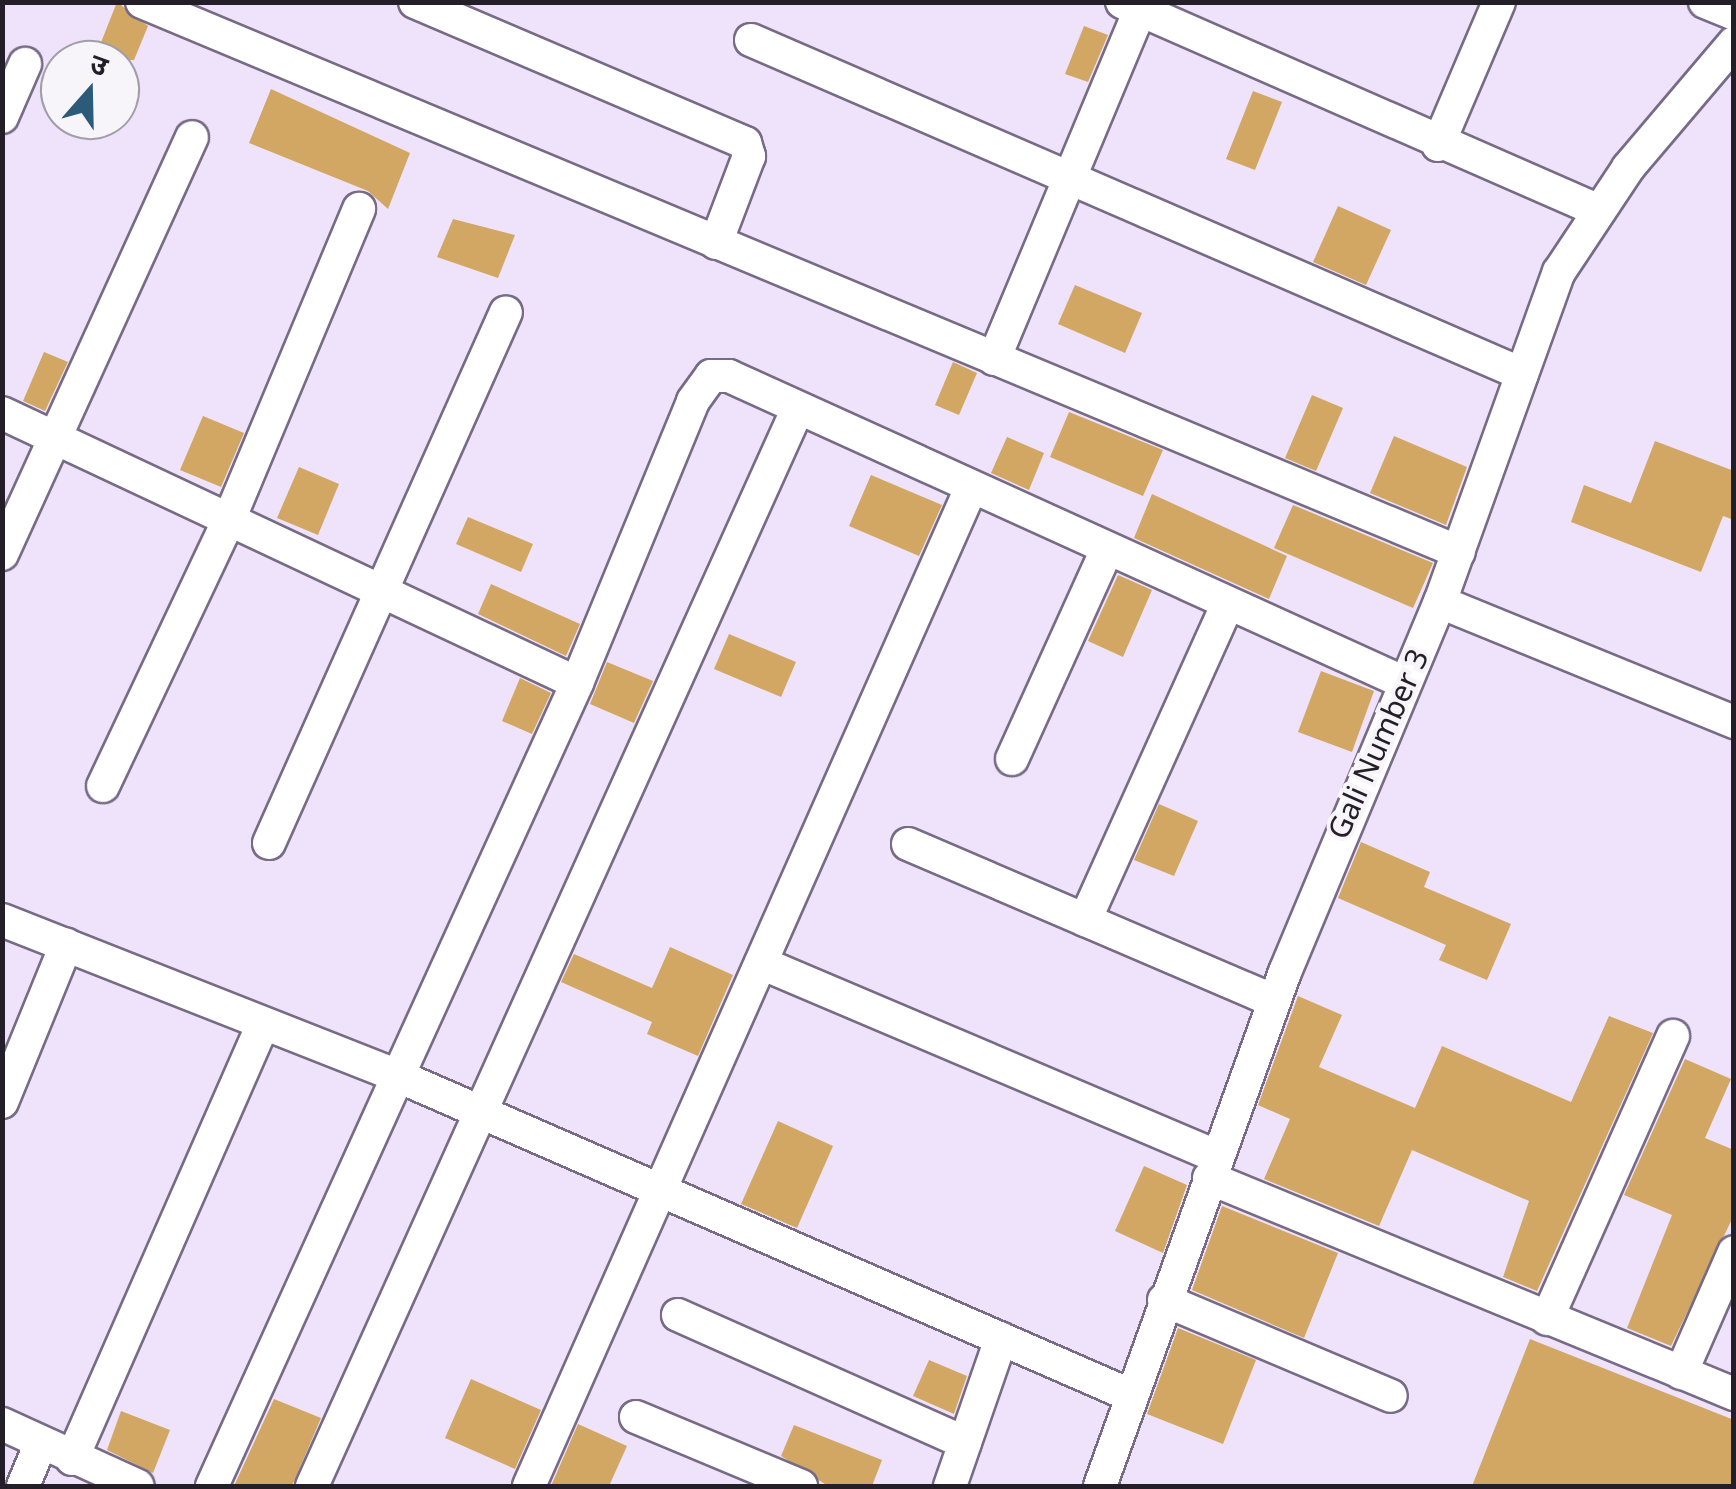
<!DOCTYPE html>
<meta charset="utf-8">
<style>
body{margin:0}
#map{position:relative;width:1736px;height:1489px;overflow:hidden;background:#eee3fb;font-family:"Noto Sans","Noto Sans Devanagari",sans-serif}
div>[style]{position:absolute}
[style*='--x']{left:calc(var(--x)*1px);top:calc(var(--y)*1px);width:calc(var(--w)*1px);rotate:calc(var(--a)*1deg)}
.building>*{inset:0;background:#d2a763}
.roads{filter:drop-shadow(2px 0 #776b85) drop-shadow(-2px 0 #776b85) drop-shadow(0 2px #776b85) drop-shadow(0 -2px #776b85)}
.street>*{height:32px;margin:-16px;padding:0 16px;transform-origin:16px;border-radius:16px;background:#fff}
span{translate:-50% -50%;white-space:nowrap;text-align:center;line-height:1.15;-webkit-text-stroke:8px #f7f4fa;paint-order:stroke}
.street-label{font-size:30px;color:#231e28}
.frame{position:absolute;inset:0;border:5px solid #231e28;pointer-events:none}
.north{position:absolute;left:40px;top:40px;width:100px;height:100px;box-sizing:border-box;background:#f7f4fa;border:2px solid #a29ea6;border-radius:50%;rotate:20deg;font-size:28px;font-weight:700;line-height:40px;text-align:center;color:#231e28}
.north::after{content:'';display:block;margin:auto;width:35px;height:45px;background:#2c5b79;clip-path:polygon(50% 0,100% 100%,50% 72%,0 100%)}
</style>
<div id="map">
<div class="building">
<i style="clip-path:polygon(117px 2px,148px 26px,134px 60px,94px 60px)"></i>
<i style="clip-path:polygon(1084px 26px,1108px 35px,1088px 82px,1065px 74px)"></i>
<i style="clip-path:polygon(271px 89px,410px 153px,388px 209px,368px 191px,249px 143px)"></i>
<i style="clip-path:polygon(1253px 91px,1282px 102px,1255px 170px,1226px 159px)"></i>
<i style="clip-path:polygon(1338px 206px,1391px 230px,1366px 285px,1313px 262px)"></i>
<i style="clip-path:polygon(453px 219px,515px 235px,498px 278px,437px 257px)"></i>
<i style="clip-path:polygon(1075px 285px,1142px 313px,1125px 353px,1058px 324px)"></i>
<i style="clip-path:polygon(44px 352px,68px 362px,45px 411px,23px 401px)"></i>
<i style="clip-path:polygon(953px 362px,977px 373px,959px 415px,935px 405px)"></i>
<i style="clip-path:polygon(1312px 395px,1343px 408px,1316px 471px,1285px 458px)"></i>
<i style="clip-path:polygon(1069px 412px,1163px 450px,1143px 496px,1050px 457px)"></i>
<i style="clip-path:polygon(203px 416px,244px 433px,221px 487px,180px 470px)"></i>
<i style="clip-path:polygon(1394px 436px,1467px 467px,1446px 525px,1370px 493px)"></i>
<i style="clip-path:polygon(1007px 437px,1044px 453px,1029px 490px,991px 473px)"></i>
<i style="clip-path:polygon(1655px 441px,1734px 471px,1734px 520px,1723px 516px,1701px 572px,1571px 522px,1584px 485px,1631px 503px)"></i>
<i style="clip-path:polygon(299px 467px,339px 484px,318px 535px,277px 518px)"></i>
<i style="clip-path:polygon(871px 475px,942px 505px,919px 556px,849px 526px)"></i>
<i style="clip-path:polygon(1152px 494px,1287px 556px,1269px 599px,1134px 538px)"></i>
<i style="clip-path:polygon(1293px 505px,1433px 563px,1413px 608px,1274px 548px)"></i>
<i style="clip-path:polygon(468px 517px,533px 544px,521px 572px,456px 544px)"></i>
<i style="clip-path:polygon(1118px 575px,1152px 590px,1123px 657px,1088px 641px)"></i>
<i style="clip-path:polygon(491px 584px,580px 624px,566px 656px,478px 614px)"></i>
<i style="clip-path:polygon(729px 634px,796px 662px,781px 697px,714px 669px)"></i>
<i style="clip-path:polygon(607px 662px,653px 681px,634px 723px,590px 704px)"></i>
<i style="clip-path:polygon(1321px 671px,1374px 691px,1352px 752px,1298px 732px)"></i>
<i style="clip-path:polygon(520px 678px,551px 693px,532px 734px,502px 721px)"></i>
<i style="clip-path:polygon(1159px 804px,1198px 821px,1174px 876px,1134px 860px)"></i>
<i style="clip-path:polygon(1361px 842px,1430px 872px,1424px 887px,1511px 924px,1487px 980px,1439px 960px,1446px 945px,1338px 898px)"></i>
<i style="clip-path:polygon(670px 947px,733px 975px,698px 1056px,647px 1034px,652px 1022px,561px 982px,574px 954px,652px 988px)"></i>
<i style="clip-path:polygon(1298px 996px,1342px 1015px,1319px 1067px,1415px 1108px,1442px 1046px,1571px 1102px,1609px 1016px,1653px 1033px,1537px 1291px,1503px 1277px,1529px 1201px,1412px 1150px,1379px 1226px,1264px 1179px,1290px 1119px,1258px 1105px)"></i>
<i style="clip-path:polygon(1685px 1059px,1731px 1079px,1705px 1138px,1734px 1150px,1734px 1215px,1671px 1346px,1627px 1328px,1672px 1215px,1624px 1195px)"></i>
<i style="clip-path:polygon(778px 1121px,833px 1146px,797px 1228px,741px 1204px)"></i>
<i style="clip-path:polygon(1144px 1166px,1187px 1185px,1163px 1253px,1115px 1231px)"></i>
<i style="clip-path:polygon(1222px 1206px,1338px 1253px,1304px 1338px,1192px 1290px)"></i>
<i style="clip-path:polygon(1178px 1328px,1256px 1360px,1223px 1444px,1147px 1414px)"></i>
<i style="clip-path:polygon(1530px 1339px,1734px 1420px,1734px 1486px,1472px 1486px)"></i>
<i style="clip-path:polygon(929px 1360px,967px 1376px,954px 1414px,913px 1396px)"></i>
<i style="clip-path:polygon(471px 1379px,541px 1410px,515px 1469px,445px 1438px)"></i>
<i style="clip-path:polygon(274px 1399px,321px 1418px,292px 1486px,234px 1486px)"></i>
<i style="clip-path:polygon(121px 1411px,170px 1430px,153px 1473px,107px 1450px)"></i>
<i style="clip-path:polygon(578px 1424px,627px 1446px,609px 1486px,551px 1486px)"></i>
<i style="clip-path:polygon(794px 1425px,882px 1460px,872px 1486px,828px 1486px,781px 1456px)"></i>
</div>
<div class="roads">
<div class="street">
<i style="--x:142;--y:2;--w:1427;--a:22.67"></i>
<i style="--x:415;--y:2;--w:359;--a:23.1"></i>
<i style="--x:745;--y:143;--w:14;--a:73"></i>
<i style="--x:749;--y:156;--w:93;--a:110.8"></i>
<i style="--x:1122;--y:2;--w:519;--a:23.65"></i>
<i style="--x:1705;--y:2;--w:31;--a:22"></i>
<i style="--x:751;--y:40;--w:840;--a:23.42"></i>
<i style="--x:2;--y:117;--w:58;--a:-66.5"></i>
<i style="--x:1438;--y:145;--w:155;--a:-66.9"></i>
<i style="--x:994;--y:359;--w:387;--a:-67.3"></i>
<i style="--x:2;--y:413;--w:635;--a:25.15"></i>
<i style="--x:577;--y:683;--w:305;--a:-67.6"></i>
<i style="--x:693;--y:401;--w:31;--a:-54"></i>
<i style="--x:711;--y:376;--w:18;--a:0"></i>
<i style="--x:729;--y:376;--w:742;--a:24.42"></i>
<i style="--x:2;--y:554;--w:458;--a:-65.5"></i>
<i style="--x:1440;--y:602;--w:318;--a:22.2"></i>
<i style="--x:1012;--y:759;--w:230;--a:-65.6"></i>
<i style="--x:103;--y:786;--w:300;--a:-64.7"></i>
<i style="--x:231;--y:515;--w:332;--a:-67.3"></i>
<i style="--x:269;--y:843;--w:581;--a:-65.95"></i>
<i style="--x:908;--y:844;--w:398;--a:23.2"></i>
<i style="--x:2;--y:920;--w:426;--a:21.5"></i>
<i style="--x:398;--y:1076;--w:432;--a:-65.5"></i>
<i style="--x:1085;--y:920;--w:347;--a:-65.7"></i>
<i style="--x:761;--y:963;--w:496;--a:23"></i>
<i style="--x:2;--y:1102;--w:170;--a:-67.8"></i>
<i style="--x:1209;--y:1178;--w:568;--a:22.36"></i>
<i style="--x:1164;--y:1300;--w:246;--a:22.9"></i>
<i style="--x:678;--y:1315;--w:314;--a:24"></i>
<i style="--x:1547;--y:1319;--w:310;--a:-66"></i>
<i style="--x:1681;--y:1373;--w:132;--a:-66.3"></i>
<i style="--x:636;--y:1417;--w:179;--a:22.7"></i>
<i style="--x:2;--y:1424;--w:149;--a:24.5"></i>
<i style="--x:72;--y:1459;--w:475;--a:-66.3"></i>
<i style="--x:23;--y:1486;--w:47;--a:-67.3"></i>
<i style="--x:212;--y:1486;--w:450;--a:-65.6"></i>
<i style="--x:398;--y:1076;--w:798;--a:23.55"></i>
<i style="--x:312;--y:1486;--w:1182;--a:-65.73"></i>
<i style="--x:529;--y:1486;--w:1091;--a:-66.11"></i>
<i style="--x:950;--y:1486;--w:156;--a:-70.9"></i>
<i style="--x:1100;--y:1486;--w:546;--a:-70.21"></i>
<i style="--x:1285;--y:972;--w:401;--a:-67.3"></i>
<i style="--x:1440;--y:602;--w:351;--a:-70.2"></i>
<i style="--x:1559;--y:272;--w:125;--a:-56.4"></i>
<i style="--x:1628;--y:168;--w:164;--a:-49.7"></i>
</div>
</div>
<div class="street-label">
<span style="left:1378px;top:744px;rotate:-66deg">Gali Number 3</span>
</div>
<div class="frame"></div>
<div class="north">उ</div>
</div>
